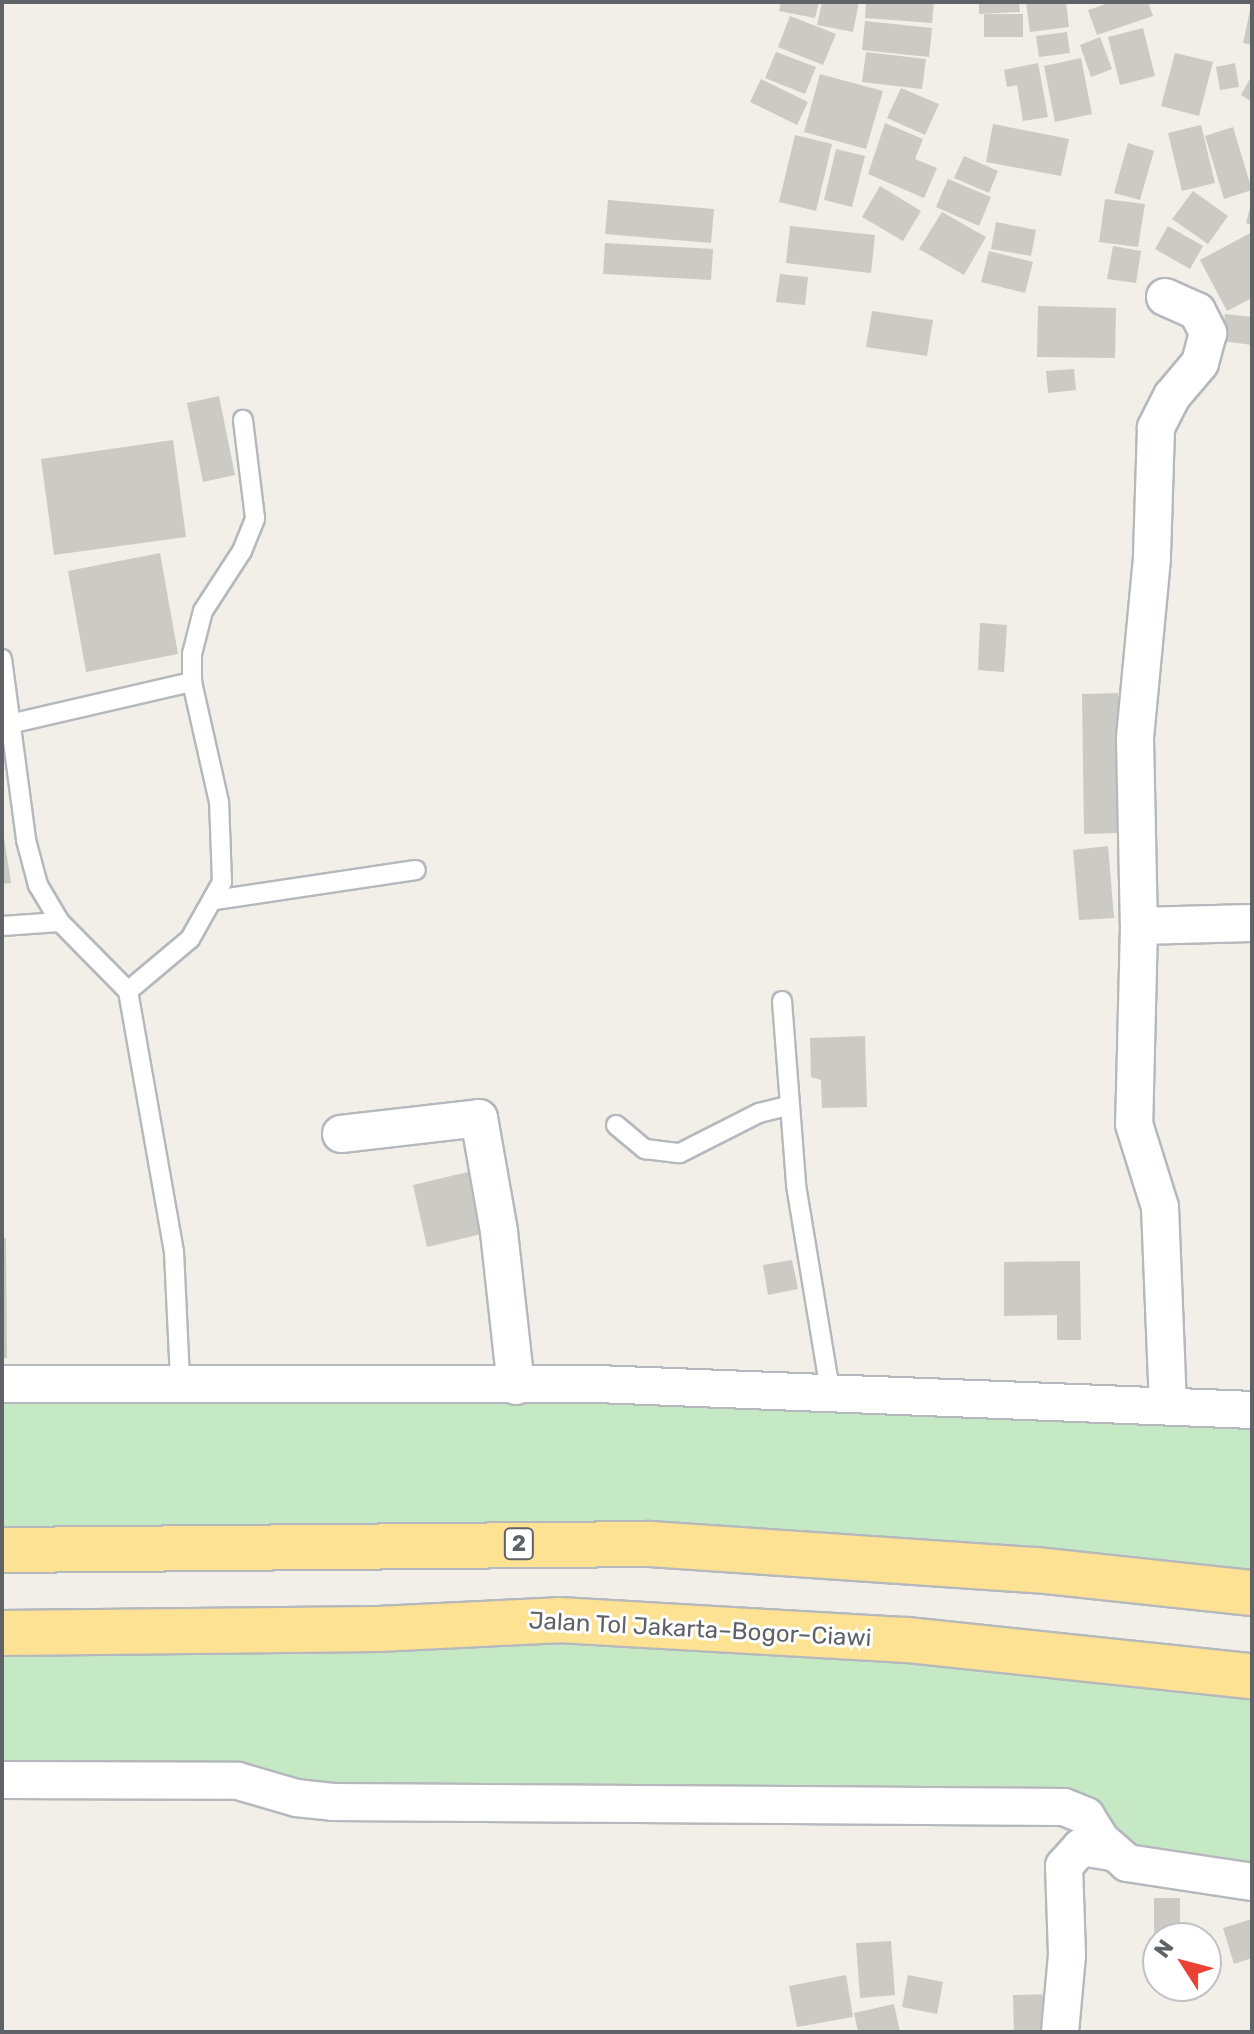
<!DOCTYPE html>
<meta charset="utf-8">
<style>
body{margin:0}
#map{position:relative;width:1254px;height:2034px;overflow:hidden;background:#f1efe8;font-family:Rubik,sans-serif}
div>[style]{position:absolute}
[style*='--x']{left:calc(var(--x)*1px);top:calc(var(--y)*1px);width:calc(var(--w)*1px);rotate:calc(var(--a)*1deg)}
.green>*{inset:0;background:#c5e8c5}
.building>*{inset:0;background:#cccac5}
.roads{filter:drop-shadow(2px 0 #b5b8bc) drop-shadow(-2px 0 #b5b8bc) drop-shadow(0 2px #b5b8bc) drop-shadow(0 -2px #b5b8bc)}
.service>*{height:18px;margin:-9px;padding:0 9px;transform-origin:9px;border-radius:9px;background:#fff}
.minor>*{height:36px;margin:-18px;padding:0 18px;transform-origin:18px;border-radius:18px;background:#fff}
.motorway>*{height:44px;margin:-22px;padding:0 22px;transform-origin:22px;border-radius:22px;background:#fde293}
span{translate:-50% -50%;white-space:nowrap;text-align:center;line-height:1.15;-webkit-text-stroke:6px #fff;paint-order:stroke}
.shield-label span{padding:2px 6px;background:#fff;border:2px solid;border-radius:6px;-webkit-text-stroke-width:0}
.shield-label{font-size:22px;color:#5f6368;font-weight:700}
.street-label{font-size:24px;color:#5f6368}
.frame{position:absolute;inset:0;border:4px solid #5f6368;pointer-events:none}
.north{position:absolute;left:1142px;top:1922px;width:80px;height:80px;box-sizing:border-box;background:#fff;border:2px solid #bfc1c3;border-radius:50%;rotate:306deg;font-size:22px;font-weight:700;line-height:32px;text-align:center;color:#5f6368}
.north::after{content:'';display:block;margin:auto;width:28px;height:36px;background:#ea4335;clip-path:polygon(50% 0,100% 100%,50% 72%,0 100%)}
</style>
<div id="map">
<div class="green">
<i style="clip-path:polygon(2px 1384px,1252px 1410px,1252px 1593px,1036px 1570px,2px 1554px)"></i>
<i style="clip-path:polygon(559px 1620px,1252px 1692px,1252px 1884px,1174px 1873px,1086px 1816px,2px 1778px,2px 1633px)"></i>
</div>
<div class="building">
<i style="clip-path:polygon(781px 2px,819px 2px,815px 18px,779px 11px)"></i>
<i style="clip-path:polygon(822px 2px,859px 2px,853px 32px,817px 25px)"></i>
<i style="clip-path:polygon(866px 2px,934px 2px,932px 23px,865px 18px)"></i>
<i style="clip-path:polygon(979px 2px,1019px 2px,1020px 12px,979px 14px)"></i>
<i style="clip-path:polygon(1026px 2px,1066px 2px,1069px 27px,1030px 32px)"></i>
<i style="clip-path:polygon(1112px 2px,1148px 2px,1153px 16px,1097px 35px,1088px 10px)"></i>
<i style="clip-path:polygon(1251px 6px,1252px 6px,1252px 45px,1243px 43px)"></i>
<i style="clip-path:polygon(984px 14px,1023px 14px,1023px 37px,984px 37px)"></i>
<i style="clip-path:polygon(790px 16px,836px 34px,823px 65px,778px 47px)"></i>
<i style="clip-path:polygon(865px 21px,932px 28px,929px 57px,862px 50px)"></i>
<i style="clip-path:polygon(1143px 28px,1155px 76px,1120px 85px,1108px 37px)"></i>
<i style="clip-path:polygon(1067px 32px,1070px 53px,1039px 57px,1036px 36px)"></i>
<i style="clip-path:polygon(1100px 37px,1112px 69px,1091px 77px,1080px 45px)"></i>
<i style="clip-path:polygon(776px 52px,816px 67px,805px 94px,765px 78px)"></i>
<i style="clip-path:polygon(866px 52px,926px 59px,922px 89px,862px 82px)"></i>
<i style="clip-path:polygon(1175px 53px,1213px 62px,1199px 116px,1161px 106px)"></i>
<i style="clip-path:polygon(1081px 58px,1092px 114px,1055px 122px,1044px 66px)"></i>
<i style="clip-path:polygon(1038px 63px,1048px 117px,1023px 121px,1017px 85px,1007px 87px,1004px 70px)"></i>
<i style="clip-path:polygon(1235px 63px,1239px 87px,1220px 90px,1216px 67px)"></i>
<i style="clip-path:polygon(820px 74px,883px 91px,866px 149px,804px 132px)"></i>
<i style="clip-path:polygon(1252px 75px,1252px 102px,1241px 95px)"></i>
<i style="clip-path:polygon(761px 79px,808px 102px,797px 125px,750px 102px)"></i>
<i style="clip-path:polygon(901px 88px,939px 104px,925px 135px,887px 118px)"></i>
<i style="clip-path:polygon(885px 123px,923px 139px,915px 159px,937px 168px,924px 198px,868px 174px)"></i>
<i style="clip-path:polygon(993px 124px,1069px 139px,1061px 176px,986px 162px)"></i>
<i style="clip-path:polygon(1201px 125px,1215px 183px,1182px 191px,1168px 133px)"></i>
<i style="clip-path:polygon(1233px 127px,1252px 190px,1224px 199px,1205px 136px)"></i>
<i style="clip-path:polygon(795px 135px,832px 144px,816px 211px,779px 202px)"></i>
<i style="clip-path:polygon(1128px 143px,1154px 151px,1140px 200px,1114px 193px)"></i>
<i style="clip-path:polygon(836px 149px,865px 156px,852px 207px,824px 200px)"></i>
<i style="clip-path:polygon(964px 156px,998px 171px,989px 193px,954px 178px)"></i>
<i style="clip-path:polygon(948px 179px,991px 197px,979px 226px,936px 207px)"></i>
<i style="clip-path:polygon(880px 186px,921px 211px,903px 241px,862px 217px)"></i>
<i style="clip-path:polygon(1193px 191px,1228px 216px,1208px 244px,1172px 219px)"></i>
<i style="clip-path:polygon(1105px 199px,1145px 204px,1138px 247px,1099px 242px)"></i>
<i style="clip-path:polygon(608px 200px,714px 209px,711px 243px,605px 234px)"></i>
<i style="clip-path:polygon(1251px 203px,1252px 204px,1252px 225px,1246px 223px)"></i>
<i style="clip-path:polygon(942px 212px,986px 237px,964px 275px,919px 249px)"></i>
<i style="clip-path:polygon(996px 222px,1036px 230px,1031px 256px,991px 249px)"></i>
<i style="clip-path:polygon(790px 226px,875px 235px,871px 273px,786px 263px)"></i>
<i style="clip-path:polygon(1168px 226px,1203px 246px,1190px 269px,1155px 249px)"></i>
<i style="clip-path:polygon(1252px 232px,1252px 298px,1227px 311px,1200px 260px)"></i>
<i style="clip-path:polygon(605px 243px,713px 249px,711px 280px,603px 274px)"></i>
<i style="clip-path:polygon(1113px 246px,1141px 251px,1136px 283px,1107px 279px)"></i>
<i style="clip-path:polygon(989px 251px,1033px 262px,1025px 293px,981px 282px)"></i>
<i style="clip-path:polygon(780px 274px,808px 277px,805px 305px,776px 302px)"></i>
<i style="clip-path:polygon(1038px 306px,1116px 308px,1115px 358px,1037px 357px)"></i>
<i style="clip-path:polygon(872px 311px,933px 320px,927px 356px,866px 347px)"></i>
<i style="clip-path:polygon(1225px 314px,1252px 317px,1252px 345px,1222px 341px)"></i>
<i style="clip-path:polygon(1074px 369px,1076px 390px,1048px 393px,1046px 371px)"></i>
<i style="clip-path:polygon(219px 396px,235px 475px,203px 482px,187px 403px)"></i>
<i style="clip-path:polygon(173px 440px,186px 537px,54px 555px,41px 459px)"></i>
<i style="clip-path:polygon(160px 553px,178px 654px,86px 672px,68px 571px)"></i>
<i style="clip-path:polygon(980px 623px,1007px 625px,1004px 672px,978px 670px)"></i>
<i style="clip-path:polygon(1118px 693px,1120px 833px,1084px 834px,1082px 694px)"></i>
<i style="clip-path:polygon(2px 824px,11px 883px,2px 884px)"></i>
<i style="clip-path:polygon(1108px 846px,1114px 918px,1079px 920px,1073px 850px)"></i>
<i style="clip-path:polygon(865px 1036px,867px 1107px,822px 1108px,821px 1080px,811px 1077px,810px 1038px)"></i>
<i style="clip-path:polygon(472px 1171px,486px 1233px,427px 1247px,413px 1185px)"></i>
<i style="clip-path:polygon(2px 1238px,6px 1238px,7px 1358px,2px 1358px)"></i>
<i style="clip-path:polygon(792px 1260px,798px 1289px,768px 1295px,763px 1265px)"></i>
<i style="clip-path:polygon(1080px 1261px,1081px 1340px,1057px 1340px,1057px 1315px,1004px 1316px,1004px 1262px)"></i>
<i style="clip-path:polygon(1154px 1898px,1180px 1898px,1180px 1938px,1154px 1939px)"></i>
<i style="clip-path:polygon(1252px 1919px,1252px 1958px,1234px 1964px,1223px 1928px)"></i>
<i style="clip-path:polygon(891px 1941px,895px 1995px,860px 1998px,856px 1943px)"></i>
<i style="clip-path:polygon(846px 1975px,853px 2017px,797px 2027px,789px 1986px)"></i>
<i style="clip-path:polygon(908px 1975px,943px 1982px,937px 2014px,902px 2007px)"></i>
<i style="clip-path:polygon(1055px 1994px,1056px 2032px,1014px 2032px,1013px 1995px)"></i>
<i style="clip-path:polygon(894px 2004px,900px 2032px,858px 2032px,854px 2013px)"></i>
</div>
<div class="roads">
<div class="service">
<i style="--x:2;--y:659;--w:183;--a:82.4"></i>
<i style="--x:26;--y:840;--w:47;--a:75.1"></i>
<i style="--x:38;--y:885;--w:43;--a:59.3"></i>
<i style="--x:60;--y:922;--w:97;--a:45.4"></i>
<i style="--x:128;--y:991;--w:265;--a:80"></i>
<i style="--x:174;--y:1252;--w:129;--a:87.3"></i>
<i style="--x:14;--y:723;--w:183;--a:-13"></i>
<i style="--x:215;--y:900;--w:203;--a:-8.5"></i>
<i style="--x:2;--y:926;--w:58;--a:-3.9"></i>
<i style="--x:128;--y:991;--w:81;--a:-40"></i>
<i style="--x:190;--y:939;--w:65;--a:-60.7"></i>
<i style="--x:222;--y:882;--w:80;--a:-92.1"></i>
<i style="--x:219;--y:802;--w:123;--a:-102.7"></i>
<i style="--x:192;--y:682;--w:28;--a:-90"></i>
<i style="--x:192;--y:654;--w:44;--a:-75.7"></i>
<i style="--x:203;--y:611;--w:72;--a:-57"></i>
<i style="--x:242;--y:551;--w:35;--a:-68"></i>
<i style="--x:255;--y:518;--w:99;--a:-97"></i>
<i style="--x:782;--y:1001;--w:185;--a:85.6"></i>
<i style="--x:796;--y:1185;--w:208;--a:80.6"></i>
<i style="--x:616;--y:1125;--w:38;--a:40"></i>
<i style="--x:645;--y:1149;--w:35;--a:7"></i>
<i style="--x:680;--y:1153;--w:89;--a:-26.9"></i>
<i style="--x:759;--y:1113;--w:30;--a:-14"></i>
</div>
<div class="minor">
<i style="--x:1165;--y:297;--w:35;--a:24"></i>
<i style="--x:1197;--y:311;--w:25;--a:63"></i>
<i style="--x:1208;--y:333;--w:31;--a:105"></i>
<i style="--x:1200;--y:363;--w:43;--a:130.3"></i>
<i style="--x:1172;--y:396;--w:36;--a:117"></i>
<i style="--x:1156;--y:428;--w:130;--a:91.8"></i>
<i style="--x:1152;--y:558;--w:182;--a:95.4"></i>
<i style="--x:1135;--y:739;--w:187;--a:88.8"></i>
<i style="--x:1139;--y:926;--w:198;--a:91.4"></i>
<i style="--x:1134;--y:1124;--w:87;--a:72.6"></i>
<i style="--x:1160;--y:1207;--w:199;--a:87.7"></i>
<i style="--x:1139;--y:926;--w:113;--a:-1.5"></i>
<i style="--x:341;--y:1134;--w:139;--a:-6.6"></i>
<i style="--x:479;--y:1118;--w:116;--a:80"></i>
<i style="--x:499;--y:1232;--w:155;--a:83.7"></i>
<i style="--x:2;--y:1384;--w:595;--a:0"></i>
<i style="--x:597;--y:1384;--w:656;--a:2.27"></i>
<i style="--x:2;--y:1780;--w:236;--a:0.2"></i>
<i style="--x:238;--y:1781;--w:60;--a:16.3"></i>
<i style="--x:296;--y:1798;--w:37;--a:6"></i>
<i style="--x:333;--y:1802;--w:731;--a:0.39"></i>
<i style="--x:1064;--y:1807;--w:24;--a:22"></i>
<i style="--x:1086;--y:1816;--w:28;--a:58"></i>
<i style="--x:1101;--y:1840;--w:35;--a:41"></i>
<i style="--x:1127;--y:1863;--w:126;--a:8.6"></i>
<i style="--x:1060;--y:2032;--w:77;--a:-84.8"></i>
<i style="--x:1067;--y:1955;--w:89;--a:-91.9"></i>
<i style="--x:1064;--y:1866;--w:25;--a:-48"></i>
<i style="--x:1081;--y:1847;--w:31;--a:9"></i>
</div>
<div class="motorway">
<i style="--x:2;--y:1550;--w:648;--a:-0.53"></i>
<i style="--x:650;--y:1544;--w:387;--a:3.9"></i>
<i style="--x:1036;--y:1570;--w:217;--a:6.1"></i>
<i style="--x:2;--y:1633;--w:376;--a:-0.6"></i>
<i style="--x:378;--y:1629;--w:181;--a:-2.8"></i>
<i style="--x:559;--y:1620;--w:349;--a:3.3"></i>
<i style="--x:907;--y:1640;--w:347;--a:6"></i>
</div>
</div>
<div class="shield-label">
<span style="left:519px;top:1544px">2</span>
</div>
<div class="street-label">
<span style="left:700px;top:1630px;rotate:3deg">Jalan Tol Jakarta–Bogor–Ciawi</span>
</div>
<div class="frame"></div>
<div class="north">N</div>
</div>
